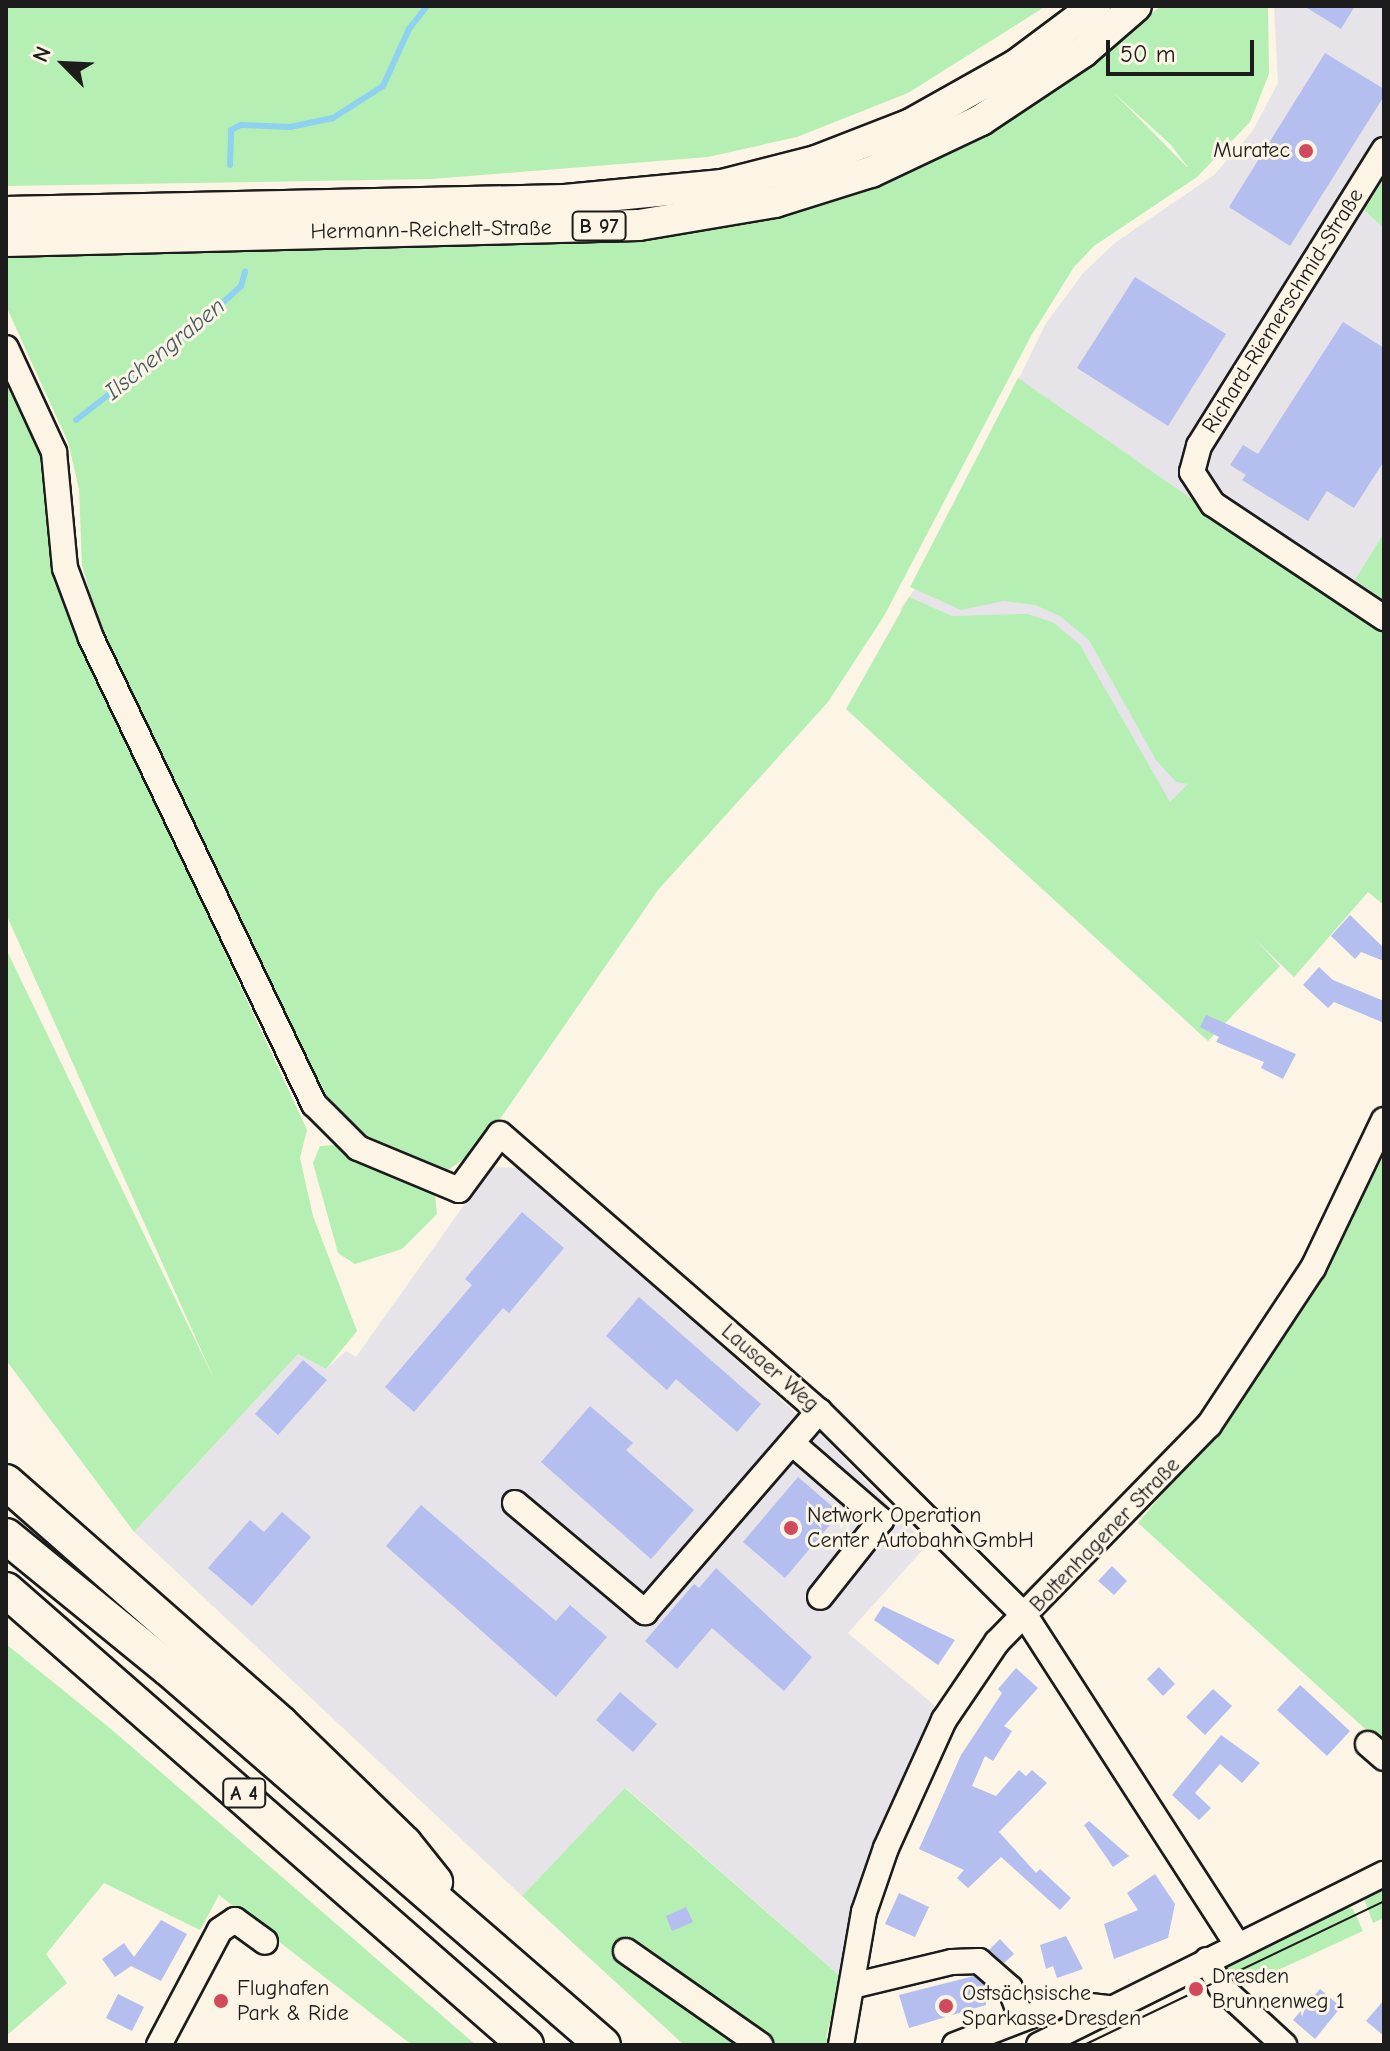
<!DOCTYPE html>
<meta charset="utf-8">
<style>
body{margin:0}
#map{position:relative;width:1390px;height:2051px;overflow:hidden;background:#fcf5e5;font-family:"Comic Neue",sans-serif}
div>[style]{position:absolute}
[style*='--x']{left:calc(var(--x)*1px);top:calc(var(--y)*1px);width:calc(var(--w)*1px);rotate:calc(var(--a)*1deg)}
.built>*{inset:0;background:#e6e4e8}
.green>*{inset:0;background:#b5efb3}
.stream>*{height:6px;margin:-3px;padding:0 3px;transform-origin:3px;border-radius:3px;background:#8fd1f0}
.building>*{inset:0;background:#b4beef}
.roads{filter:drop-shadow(2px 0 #1c1c1c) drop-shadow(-2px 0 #1c1c1c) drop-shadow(0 2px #1c1c1c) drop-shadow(0 -2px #1c1c1c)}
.minor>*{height:24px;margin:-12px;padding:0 12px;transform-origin:12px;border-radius:12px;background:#fcf5e5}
.major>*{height:30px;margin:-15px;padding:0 15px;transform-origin:15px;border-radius:15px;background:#fcf5e5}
.highway>*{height:34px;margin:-17px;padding:0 17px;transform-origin:17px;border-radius:17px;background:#fcf5e5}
.tram>*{height:2px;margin:-1px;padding:0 1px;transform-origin:1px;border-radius:1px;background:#1c1c1c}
.dots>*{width:22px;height:22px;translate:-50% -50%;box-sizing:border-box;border:4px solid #fcf5e5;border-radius:50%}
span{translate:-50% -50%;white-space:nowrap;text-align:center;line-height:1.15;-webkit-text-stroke:6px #fcf5e5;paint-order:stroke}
.shield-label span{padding:2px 6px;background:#fcf5e5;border:2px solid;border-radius:6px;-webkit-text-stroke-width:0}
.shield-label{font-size:20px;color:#1c1c1c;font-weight:700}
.poi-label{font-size:22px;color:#1c1c1c}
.right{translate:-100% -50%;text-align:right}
.left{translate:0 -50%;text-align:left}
.street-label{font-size:22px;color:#1c1c1c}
.water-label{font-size:24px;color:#445b66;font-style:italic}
.frame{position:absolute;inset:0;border:8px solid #1c1c1c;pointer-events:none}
.north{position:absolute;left:24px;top:24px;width:80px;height:80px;-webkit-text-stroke:6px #fcf5e5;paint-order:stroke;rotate:294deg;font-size:22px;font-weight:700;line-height:32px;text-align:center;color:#1c1c1c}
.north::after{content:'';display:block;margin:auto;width:28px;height:36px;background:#1c1c1c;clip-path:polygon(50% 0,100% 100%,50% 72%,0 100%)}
.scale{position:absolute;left:1106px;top:40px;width:148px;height:36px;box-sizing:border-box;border:4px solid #1c1c1c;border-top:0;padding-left:10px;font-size:24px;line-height:28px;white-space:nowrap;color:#1c1c1c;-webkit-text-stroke:6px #fcf5e5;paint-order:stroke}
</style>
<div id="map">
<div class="built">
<i style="clip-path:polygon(1274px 6px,1384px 6px,1384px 905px,1368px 892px,1294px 977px,900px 609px,917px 586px,1045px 325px,1083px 273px,1116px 242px,1214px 175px,1252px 132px,1278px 83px)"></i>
<i style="clip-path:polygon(491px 1167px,522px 1168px,829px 1443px,927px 1545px,848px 1633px,939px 1709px,841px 1977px,626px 1788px,522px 1896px,134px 1532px,298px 1354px,326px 1369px,346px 1351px,356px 1357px)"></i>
</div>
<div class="green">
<i style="clip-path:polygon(6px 6px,1046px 6px,908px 93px,797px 137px,708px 157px,431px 179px,6px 186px)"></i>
<i style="clip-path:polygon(evenodd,1161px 6px,1268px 6px,1269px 74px,1250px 122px,1197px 177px,1094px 246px,1074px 267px,1031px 336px,884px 616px,828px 702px,658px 890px,480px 1148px,448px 1170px,402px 1158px,350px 1133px,325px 1104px,99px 624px,82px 565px,79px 489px,68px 442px,6px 306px,6px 255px,557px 244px,705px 231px,814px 206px,893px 180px,973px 143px,1025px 111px,1161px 6px,1113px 92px,1170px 144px,1188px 167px,1187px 167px,1113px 92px)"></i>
<i style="clip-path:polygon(1384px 178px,1384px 228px,1364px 210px)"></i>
<i style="clip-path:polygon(6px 376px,39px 450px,56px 510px,65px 607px,307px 1130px,300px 1158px,313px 1216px,357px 1331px,326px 1369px,298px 1354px,134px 1532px,6px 1360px,6px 949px,215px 1381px,6px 914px)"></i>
<i style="clip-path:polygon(1018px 378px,1384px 633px,1384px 905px,1368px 892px,1294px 977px,1252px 936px,1280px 966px,1208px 1041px,846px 709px,909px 597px,952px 616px,1028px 614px,1054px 623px,1080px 645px,1170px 802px,1188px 784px,1176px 782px,1156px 760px,1089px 640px,1060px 616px,1035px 605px,1004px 601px,961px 610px,910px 587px)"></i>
<i style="clip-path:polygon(1384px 533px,1384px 600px,1355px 580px)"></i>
<i style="clip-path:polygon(335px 1145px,354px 1162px,427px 1188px,435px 1196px,437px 1214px,402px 1249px,355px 1264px,338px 1253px,313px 1163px,320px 1146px)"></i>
<i style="clip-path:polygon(1384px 1156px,1384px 1746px,1138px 1523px,1232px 1411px,1286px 1335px)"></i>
<i style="clip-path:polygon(6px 1644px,111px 1729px,476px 2045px,412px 2045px,219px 1895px,200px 1930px,104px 1883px,46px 1954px,67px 1983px,6px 2036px)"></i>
<i style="clip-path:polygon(625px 1788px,841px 1977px,826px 2037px,834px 2045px,684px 2045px,522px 1896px)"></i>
<i style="clip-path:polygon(1384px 1887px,1384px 1918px,1373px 1923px,1364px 1899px)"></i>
<i style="clip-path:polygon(1344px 1906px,1353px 1909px,1363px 1931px,1235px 1990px,1226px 1964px)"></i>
</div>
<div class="stream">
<i style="--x:230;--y:165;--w:35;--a:-88"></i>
<i style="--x:231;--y:130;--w:11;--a:-27"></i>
<i style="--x:241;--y:125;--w:49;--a:2.3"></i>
<i style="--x:290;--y:127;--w:44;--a:-11.8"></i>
<i style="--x:333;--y:118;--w:59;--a:-32.6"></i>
<i style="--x:383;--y:86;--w:63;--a:-65.5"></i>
<i style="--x:409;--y:29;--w:29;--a:-52"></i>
<i style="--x:76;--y:420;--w:152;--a:-37.8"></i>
<i style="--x:196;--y:327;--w:61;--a:-42.3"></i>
<i style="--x:241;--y:286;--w:15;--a:-74"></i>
</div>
<div class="building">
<i style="clip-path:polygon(1304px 6px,1355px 6px,1341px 29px)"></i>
<i style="clip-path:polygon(1325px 53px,1384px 89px,1384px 96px,1290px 246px,1229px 207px)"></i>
<i style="clip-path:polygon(1135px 277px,1226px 334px,1168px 426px,1077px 368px)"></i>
<i style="clip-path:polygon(1343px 322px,1384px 348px,1384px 461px,1354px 508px,1327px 491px,1308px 521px,1242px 480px,1246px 475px,1230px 465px,1243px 445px,1258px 454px)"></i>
<i style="clip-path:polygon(1350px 915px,1384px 948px,1384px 961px,1361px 952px,1355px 959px,1331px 936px)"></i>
<i style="clip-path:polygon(1319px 967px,1333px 980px,1384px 1001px,1384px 1023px,1334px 1002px,1328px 1008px,1303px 985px)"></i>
<i style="clip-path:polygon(1206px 1015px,1296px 1054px,1283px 1079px,1261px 1068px,1264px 1062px,1216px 1042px,1219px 1037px,1200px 1027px)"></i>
<i style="clip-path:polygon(522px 1212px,564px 1248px,509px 1313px,503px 1308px,414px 1412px,385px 1387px,472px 1285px,465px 1279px)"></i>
<i style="clip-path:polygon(639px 1297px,761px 1404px,737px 1432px,676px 1379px,667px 1390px,606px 1336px)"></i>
<i style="clip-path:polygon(303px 1360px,327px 1380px,278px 1435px,255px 1414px)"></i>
<i style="clip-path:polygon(590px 1406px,633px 1443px,626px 1450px,694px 1510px,651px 1559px,541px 1462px)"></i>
<i style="clip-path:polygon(798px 1477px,840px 1513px,785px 1578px,743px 1542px)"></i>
<i style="clip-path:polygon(421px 1505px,556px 1621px,570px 1605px,607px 1637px,556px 1697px,386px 1546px)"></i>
<i style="clip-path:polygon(282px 1512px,311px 1537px,252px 1606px,208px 1568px,250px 1520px,264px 1532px)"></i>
<i style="clip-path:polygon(1112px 1566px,1127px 1581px,1114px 1595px,1098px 1581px)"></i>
<i style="clip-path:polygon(716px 1568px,812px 1657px,784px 1691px,712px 1628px,677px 1669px,645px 1641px,694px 1584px,699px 1588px)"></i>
<i style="clip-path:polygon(883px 1606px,955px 1640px,938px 1665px,874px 1620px)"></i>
<i style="clip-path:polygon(1159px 1667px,1175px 1684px,1163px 1696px,1147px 1679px)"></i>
<i style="clip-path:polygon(1016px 1668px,1038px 1688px,1004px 1726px,1012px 1731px,993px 1761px,985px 1756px,972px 1786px,996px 1796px,1019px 1770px,1026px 1776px,1032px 1770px,1047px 1783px,999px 1832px,1036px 1873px,1040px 1869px,1071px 1898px,1060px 1910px,1001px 1857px,968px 1888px,957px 1878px,964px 1870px,919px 1849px,961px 1755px,1002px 1693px,998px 1689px)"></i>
<i style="clip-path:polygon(1300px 1685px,1350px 1731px,1327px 1756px,1277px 1710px)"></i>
<i style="clip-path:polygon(1213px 1689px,1232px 1706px,1205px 1735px,1186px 1717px)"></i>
<i style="clip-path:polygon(620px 1692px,657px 1724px,633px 1752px,596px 1720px)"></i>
<i style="clip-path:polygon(1221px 1735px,1260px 1763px,1242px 1783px,1220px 1764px,1195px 1793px,1211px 1808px,1199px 1820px,1172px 1795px)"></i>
<i style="clip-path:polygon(1089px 1821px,1129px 1856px,1113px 1867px,1084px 1825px)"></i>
<i style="clip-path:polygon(1155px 1874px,1175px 1904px,1168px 1938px,1114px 1959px,1104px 1924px,1138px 1910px,1127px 1893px)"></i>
<i style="clip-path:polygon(899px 1893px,929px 1907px,915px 1937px,885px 1924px)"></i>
<i style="clip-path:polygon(686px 1907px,693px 1922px,672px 1931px,666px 1916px)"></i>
<i style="clip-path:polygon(161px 1920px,187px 1934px,161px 1981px,131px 1966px,115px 1977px,102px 1959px,124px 1943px,134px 1957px)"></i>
<i style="clip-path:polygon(1066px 1936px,1083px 1969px,1057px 1978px,1053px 1966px,1046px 1969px,1040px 1945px)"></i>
<i style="clip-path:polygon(1000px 1939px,1014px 1954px,1004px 1963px,989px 1950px)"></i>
<i style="clip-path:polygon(974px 1976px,984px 1985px,986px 2005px,909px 2028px,899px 1995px)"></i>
<i style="clip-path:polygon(1320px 1989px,1341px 2007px,1315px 2039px,1293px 2020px)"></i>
<i style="clip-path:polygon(118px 1994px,144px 2007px,132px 2031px,106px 2018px)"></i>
<i style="clip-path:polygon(1384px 2000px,1384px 2036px,1366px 2021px)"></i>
</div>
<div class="roads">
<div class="minor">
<i style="--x:1384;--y:150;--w:349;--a:122"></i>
<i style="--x:1199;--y:446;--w:27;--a:105"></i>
<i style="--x:1192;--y:472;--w:38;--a:57"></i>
<i style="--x:1213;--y:504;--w:206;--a:33.7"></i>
<i style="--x:6;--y:348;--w:115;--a:65.2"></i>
<i style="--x:54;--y:452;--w:117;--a:84.6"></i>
<i style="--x:65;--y:568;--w:75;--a:69.6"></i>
<i style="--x:91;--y:638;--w:517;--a:64.43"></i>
<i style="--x:314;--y:1104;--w:62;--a:45"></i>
<i style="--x:358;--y:1148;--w:109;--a:22.6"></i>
<i style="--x:459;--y:1190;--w:69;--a:-53.8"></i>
<i style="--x:500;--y:1134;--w:422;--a:41"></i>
<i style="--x:819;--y:1411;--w:292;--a:44.9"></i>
<i style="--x:1026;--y:1617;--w:390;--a:57.2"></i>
<i style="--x:792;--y:1443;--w:118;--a:40.9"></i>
<i style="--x:881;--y:1520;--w:98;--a:128.4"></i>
<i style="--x:515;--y:1503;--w:170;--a:40"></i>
<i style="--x:645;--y:1612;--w:266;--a:-49.1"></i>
<i style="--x:1368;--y:1744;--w:21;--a:41"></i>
<i style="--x:626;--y:1951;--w:164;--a:35"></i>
<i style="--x:1207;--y:1960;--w:30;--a:63"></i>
<i style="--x:1221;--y:1987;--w:86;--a:42.6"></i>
<i style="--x:852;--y:1986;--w:103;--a:-13.5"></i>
<i style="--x:952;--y:1962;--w:27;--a:-2"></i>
<i style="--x:979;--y:1961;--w:41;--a:41.1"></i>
<i style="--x:1010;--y:1988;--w:33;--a:69"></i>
<i style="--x:159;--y:2045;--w:130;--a:-62.1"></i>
<i style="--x:220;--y:1930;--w:18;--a:-34"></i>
<i style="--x:235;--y:1920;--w:37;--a:36"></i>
<i style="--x:841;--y:2045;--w:135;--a:-80.2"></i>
<i style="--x:864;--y:1912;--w:68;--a:-71"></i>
<i style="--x:886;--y:1848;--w:141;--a:-65.6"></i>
<i style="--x:944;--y:1720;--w:94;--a:-55.8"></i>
<i style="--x:997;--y:1642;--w:303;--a:-45.7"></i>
<i style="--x:1209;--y:1425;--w:188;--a:-56.5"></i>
<i style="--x:1313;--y:1268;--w:164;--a:-64.4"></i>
<i style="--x:955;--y:2045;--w:117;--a:-21.1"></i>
<i style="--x:1064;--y:2003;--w:44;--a:6.5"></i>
<i style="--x:1039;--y:2045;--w:385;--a:-26.4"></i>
</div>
<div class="major">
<i style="--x:6;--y:212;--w:559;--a:-1.23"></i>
<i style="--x:565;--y:200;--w:158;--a:-5.5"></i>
<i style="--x:722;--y:185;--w:97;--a:-14.3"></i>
<i style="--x:816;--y:161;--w:100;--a:-21.2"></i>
<i style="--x:909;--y:125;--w:123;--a:-29.3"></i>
<i style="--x:1016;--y:65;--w:99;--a:-36.8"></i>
<i style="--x:6;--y:241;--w:633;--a:-1.45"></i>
<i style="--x:639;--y:225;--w:138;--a:-9.6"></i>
<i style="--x:775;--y:202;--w:101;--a:-17.4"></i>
<i style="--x:871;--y:172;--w:122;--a:-25.3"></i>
<i style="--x:981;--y:120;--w:123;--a:-33.7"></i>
<i style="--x:1083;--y:52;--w:70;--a:-41"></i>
</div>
<div class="highway">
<i style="--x:6;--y:1482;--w:365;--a:41.3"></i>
<i style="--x:280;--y:1723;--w:173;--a:44.1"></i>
<i style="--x:404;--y:1843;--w:50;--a:51.5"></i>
<i style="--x:6;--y:1536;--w:210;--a:39.2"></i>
<i style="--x:169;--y:1669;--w:574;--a:40.9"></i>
<i style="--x:6;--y:1590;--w:691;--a:41.19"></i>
</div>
</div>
<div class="tram">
<i style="--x:1084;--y:2045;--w:333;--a:-25.6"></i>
</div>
<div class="dots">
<i style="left:1306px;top:151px;background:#d1495b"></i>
<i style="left:791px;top:1528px;background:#d1495b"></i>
<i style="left:1196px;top:1989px;background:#d1495b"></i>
<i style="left:221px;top:2001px;background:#d1495b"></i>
<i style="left:946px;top:2006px;background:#d1495b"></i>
</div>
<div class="shield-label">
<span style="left:599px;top:226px">B 97</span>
<span style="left:244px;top:1793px">A 4</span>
</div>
<div class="poi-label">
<span class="right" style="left:1290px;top:151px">Muratec</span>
<span class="left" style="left:807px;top:1528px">Network Operation<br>Center Autobahn GmbH</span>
<span class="left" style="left:1212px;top:1989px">Dresden<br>Brunnenweg 1</span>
<span class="left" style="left:237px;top:2001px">Flughafen<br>Park &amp; Ride</span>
<span class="left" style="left:962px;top:2006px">Ostsächsische<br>Sparkasse Dresden</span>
</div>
<div class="street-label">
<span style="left:431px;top:230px;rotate:-1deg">Hermann-Reichelt-Straße</span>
<span style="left:1283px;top:311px;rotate:-58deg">Richard-Riemerschmid-Straße</span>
<span style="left:770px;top:1368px;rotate:41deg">Lausaer Weg</span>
<span style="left:1105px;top:1535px;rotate:-46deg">Boltenhagener Straße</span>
</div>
<div class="water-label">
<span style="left:165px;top:349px;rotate:-39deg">Ilschengraben</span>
</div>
<div class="frame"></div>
<div class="north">N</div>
<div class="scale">50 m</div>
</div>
